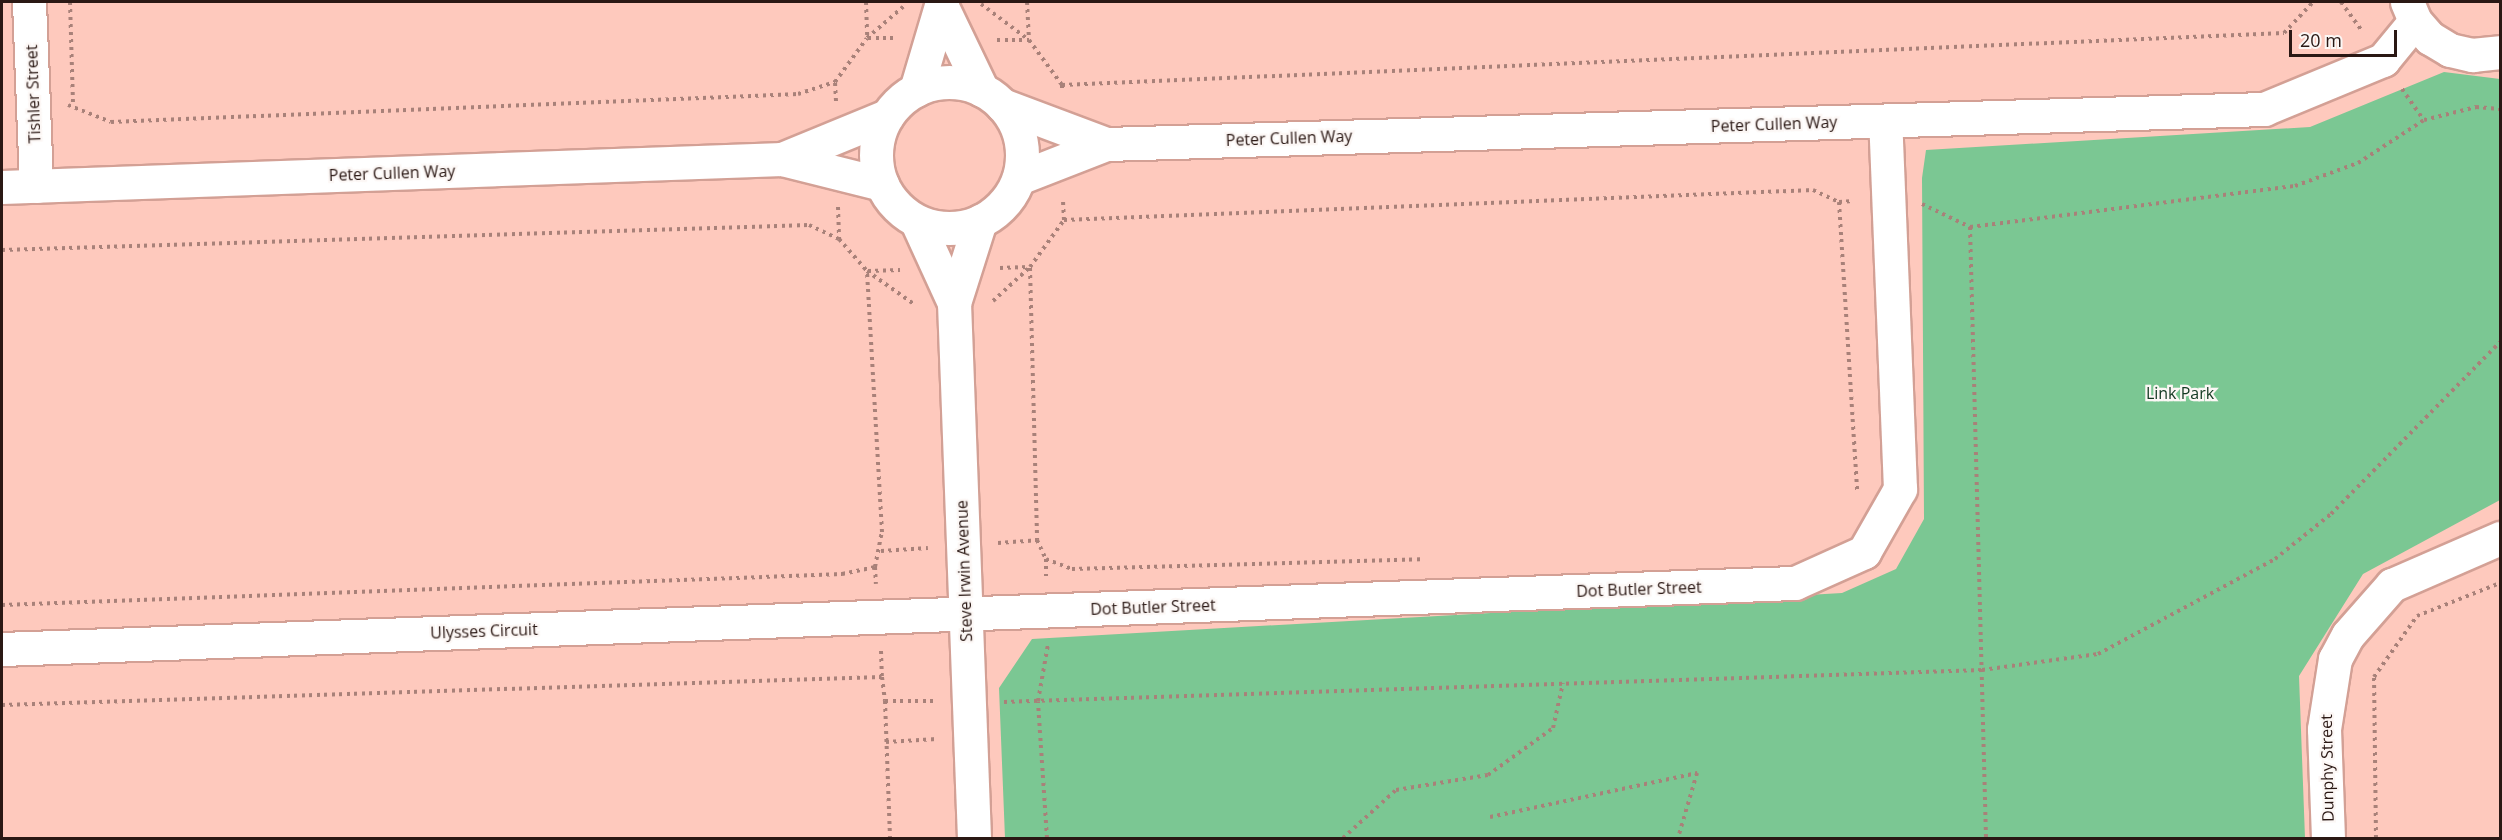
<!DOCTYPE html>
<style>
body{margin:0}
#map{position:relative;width:2502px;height:840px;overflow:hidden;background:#fec9bd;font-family:"Open Sans",sans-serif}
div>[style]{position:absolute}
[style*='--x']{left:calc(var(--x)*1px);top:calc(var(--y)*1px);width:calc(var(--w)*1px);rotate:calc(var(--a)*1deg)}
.green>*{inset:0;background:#7bc793}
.path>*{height:4px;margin-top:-2px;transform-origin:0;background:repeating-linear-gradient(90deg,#a88179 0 3px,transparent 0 7.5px)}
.roads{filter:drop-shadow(2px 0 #d3a095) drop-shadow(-2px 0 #d3a095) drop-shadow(0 2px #d3a095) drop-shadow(0 -2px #d3a095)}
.minor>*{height:33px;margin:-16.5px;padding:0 16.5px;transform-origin:16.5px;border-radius:16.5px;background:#fff}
.minor>.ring{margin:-16.5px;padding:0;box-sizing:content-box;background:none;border:33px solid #fff;border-radius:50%}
span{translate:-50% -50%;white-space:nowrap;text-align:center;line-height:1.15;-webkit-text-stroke:4.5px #fcf7f5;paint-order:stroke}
.street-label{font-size:16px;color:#2a1814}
.park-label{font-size:16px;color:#113820}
.frame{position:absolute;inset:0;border:3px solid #2a1814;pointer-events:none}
.scale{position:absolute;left:2289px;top:30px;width:108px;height:27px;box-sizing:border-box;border:3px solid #2a1814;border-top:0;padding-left:8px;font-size:18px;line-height:21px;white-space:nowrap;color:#2a1814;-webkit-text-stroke:4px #fcf7f5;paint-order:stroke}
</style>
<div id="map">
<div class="green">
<i style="clip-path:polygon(2444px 72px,2500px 79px,2500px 500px,2363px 574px,2299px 676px,2305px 838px,1005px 838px,999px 688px,1032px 639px,1842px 593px,1896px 569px,1924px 519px,1922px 178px,1926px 150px,2310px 127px)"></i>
</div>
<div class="path">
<i style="--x:70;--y:2;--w:103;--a:88.3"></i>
<i style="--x:866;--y:2;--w:35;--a:88"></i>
<i style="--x:1027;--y:2;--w:37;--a:87"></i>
<i style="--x:2341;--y:2;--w:36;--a:54"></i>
<i style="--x:981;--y:4;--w:60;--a:36.9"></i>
<i style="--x:1029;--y:40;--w:56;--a:53.7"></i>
<i style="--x:1062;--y:85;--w:6;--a:90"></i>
<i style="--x:868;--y:38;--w:29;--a:0"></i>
<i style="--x:997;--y:40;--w:32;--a:0"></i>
<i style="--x:1062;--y:85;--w:1223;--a:-2.44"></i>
<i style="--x:2284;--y:33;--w:42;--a:-46.9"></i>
<i style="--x:2402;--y:89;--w:38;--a:55"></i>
<i style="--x:836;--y:101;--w:19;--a:-93"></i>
<i style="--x:835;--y:82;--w:54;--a:-54"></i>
<i style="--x:867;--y:38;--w:49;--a:-40.9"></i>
<i style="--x:68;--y:105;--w:46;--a:21.6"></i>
<i style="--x:111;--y:122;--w:688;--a:-2.33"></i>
<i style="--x:798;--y:94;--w:39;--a:-18"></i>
<i style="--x:1839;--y:202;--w:290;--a:86.4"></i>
<i style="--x:1922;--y:204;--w:53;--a:25.6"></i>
<i style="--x:1970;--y:227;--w:611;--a:88.5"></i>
<i style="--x:838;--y:207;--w:32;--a:88"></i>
<i style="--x:1064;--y:220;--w:750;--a:-2.29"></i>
<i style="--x:1813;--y:190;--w:29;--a:25"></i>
<i style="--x:1839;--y:202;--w:14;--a:-4"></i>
<i style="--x:1970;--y:227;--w:328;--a:-7.2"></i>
<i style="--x:2295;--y:186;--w:67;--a:-20.1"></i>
<i style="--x:2358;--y:163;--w:79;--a:-33.1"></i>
<i style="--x:2424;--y:120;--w:54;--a:-14"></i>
<i style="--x:2476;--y:107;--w:24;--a:5"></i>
<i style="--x:2;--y:250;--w:807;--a:-1.77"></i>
<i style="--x:809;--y:225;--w:33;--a:25"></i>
<i style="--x:839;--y:239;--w:43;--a:48.8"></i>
<i style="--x:867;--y:271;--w:57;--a:35.1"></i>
<i style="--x:1000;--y:268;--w:28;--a:-2"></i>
<i style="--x:1030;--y:268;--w:272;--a:88.5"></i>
<i style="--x:1037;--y:540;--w:21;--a:65"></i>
<i style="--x:1046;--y:559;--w:17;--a:90"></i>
<i style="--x:868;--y:271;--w:32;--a:-2"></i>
<i style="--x:993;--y:301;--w:50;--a:-42.6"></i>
<i style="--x:1030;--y:267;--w:58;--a:-54.1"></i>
<i style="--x:1064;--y:220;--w:22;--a:-93"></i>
<i style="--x:998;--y:543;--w:39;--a:-4"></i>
<i style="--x:881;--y:551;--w:47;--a:-3.7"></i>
<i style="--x:1046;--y:559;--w:28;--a:21"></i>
<i style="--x:1072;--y:569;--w:349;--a:-1.6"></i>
<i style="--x:875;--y:567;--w:17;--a:87"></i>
<i style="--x:2;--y:605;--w:841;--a:-2.11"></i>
<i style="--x:842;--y:574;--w:34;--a:-12"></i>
<i style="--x:875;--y:567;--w:36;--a:-79"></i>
<i style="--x:882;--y:532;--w:261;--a:-93.3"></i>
<i style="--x:881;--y:651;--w:26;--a:88"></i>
<i style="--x:885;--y:701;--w:137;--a:87.9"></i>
<i style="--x:1004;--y:702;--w:979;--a:-1.87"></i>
<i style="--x:1982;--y:670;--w:117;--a:-7.9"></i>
<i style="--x:2098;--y:654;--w:201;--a:-28.2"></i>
<i style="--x:2275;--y:559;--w:72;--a:-38.8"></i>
<i style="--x:2331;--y:514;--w:241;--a:-45.5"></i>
<i style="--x:2;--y:705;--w:880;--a:-1.82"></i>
<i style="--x:882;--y:677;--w:24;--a:83"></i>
<i style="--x:885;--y:701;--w:48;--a:0"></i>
<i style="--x:886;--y:742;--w:51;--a:-3.4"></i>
<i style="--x:1490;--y:817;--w:212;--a:-12"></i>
<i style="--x:1697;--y:773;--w:68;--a:106.3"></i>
<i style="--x:1047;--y:838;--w:137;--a:-93.8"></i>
<i style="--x:1038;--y:701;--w:58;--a:-80"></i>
<i style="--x:1343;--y:838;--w:72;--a:-42.2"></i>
<i style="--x:1396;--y:790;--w:93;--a:-9.3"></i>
<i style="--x:1488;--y:775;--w:80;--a:-35.9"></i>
<i style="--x:1553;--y:728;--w:46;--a:-77.5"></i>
<i style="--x:2376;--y:838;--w:161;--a:-90.7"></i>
<i style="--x:2374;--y:677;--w:75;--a:-54.8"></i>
<i style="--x:2417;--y:616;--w:89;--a:-21.7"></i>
</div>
<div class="roads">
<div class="minor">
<i style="--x:29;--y:2;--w:184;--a:87.8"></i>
<i style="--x:2407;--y:2;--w:21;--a:67"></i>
<i style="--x:2415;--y:21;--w:23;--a:49"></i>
<i style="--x:2430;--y:38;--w:23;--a:31"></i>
<i style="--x:2450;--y:50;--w:23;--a:13"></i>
<i style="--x:2472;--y:55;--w:28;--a:-6"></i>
<i style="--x:942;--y:7;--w:92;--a:64.3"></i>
<i class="ring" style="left:876px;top:82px;width:113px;height:113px"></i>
<i style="--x:916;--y:90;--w:92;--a:-73.5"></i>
<i style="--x:1002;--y:105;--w:111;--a:20.6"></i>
<i style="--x:782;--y:159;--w:113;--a:-22.3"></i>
<i style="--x:1019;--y:178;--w:93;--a:-21.3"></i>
<i style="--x:1106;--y:144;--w:1159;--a:-1.73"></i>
<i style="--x:2264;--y:109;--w:129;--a:-22.4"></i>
<i style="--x:2383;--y:60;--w:50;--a:-50.6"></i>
<i style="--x:2;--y:187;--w:781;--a:-2.06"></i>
<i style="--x:782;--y:159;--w:103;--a:14"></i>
<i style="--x:917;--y:222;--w:89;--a:65.4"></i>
<i style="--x:2;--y:649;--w:1794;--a:-2.11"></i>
<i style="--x:1795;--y:583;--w:76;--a:-24.2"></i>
<i style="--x:1864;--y:552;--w:73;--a:-60.3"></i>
<i style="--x:1900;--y:489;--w:368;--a:-92.3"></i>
<i style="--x:974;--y:838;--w:535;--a:-92.14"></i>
<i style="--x:954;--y:303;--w:86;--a:-72.4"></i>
<i style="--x:2328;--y:838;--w:109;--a:-92.1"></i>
<i style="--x:2324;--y:729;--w:71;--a:-81.1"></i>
<i style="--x:2335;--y:659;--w:27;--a:-62"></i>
<i style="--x:2348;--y:635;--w:67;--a:-48.7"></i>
<i style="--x:2392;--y:585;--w:118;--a:-23.5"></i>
</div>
</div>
<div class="street-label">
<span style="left:33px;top:94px;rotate:-92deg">Tishler Street</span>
<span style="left:1774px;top:124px;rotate:-2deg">Peter Cullen Way</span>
<span style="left:1289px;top:138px;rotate:-2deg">Peter Cullen Way</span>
<span style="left:392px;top:173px;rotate:-2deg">Peter Cullen Way</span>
<span style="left:964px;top:571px;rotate:-92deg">Steve Irwin Avenue</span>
<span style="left:1639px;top:589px;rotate:-2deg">Dot Butler Street</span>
<span style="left:1153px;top:607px;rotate:-2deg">Dot Butler Street</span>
<span style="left:484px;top:631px;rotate:-2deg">Ulysses Circuit</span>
<span style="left:2327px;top:768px;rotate:-91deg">Dunphy Street</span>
</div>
<div class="park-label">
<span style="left:2180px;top:393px">Link Park</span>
</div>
<div class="frame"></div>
<div class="scale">20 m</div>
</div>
